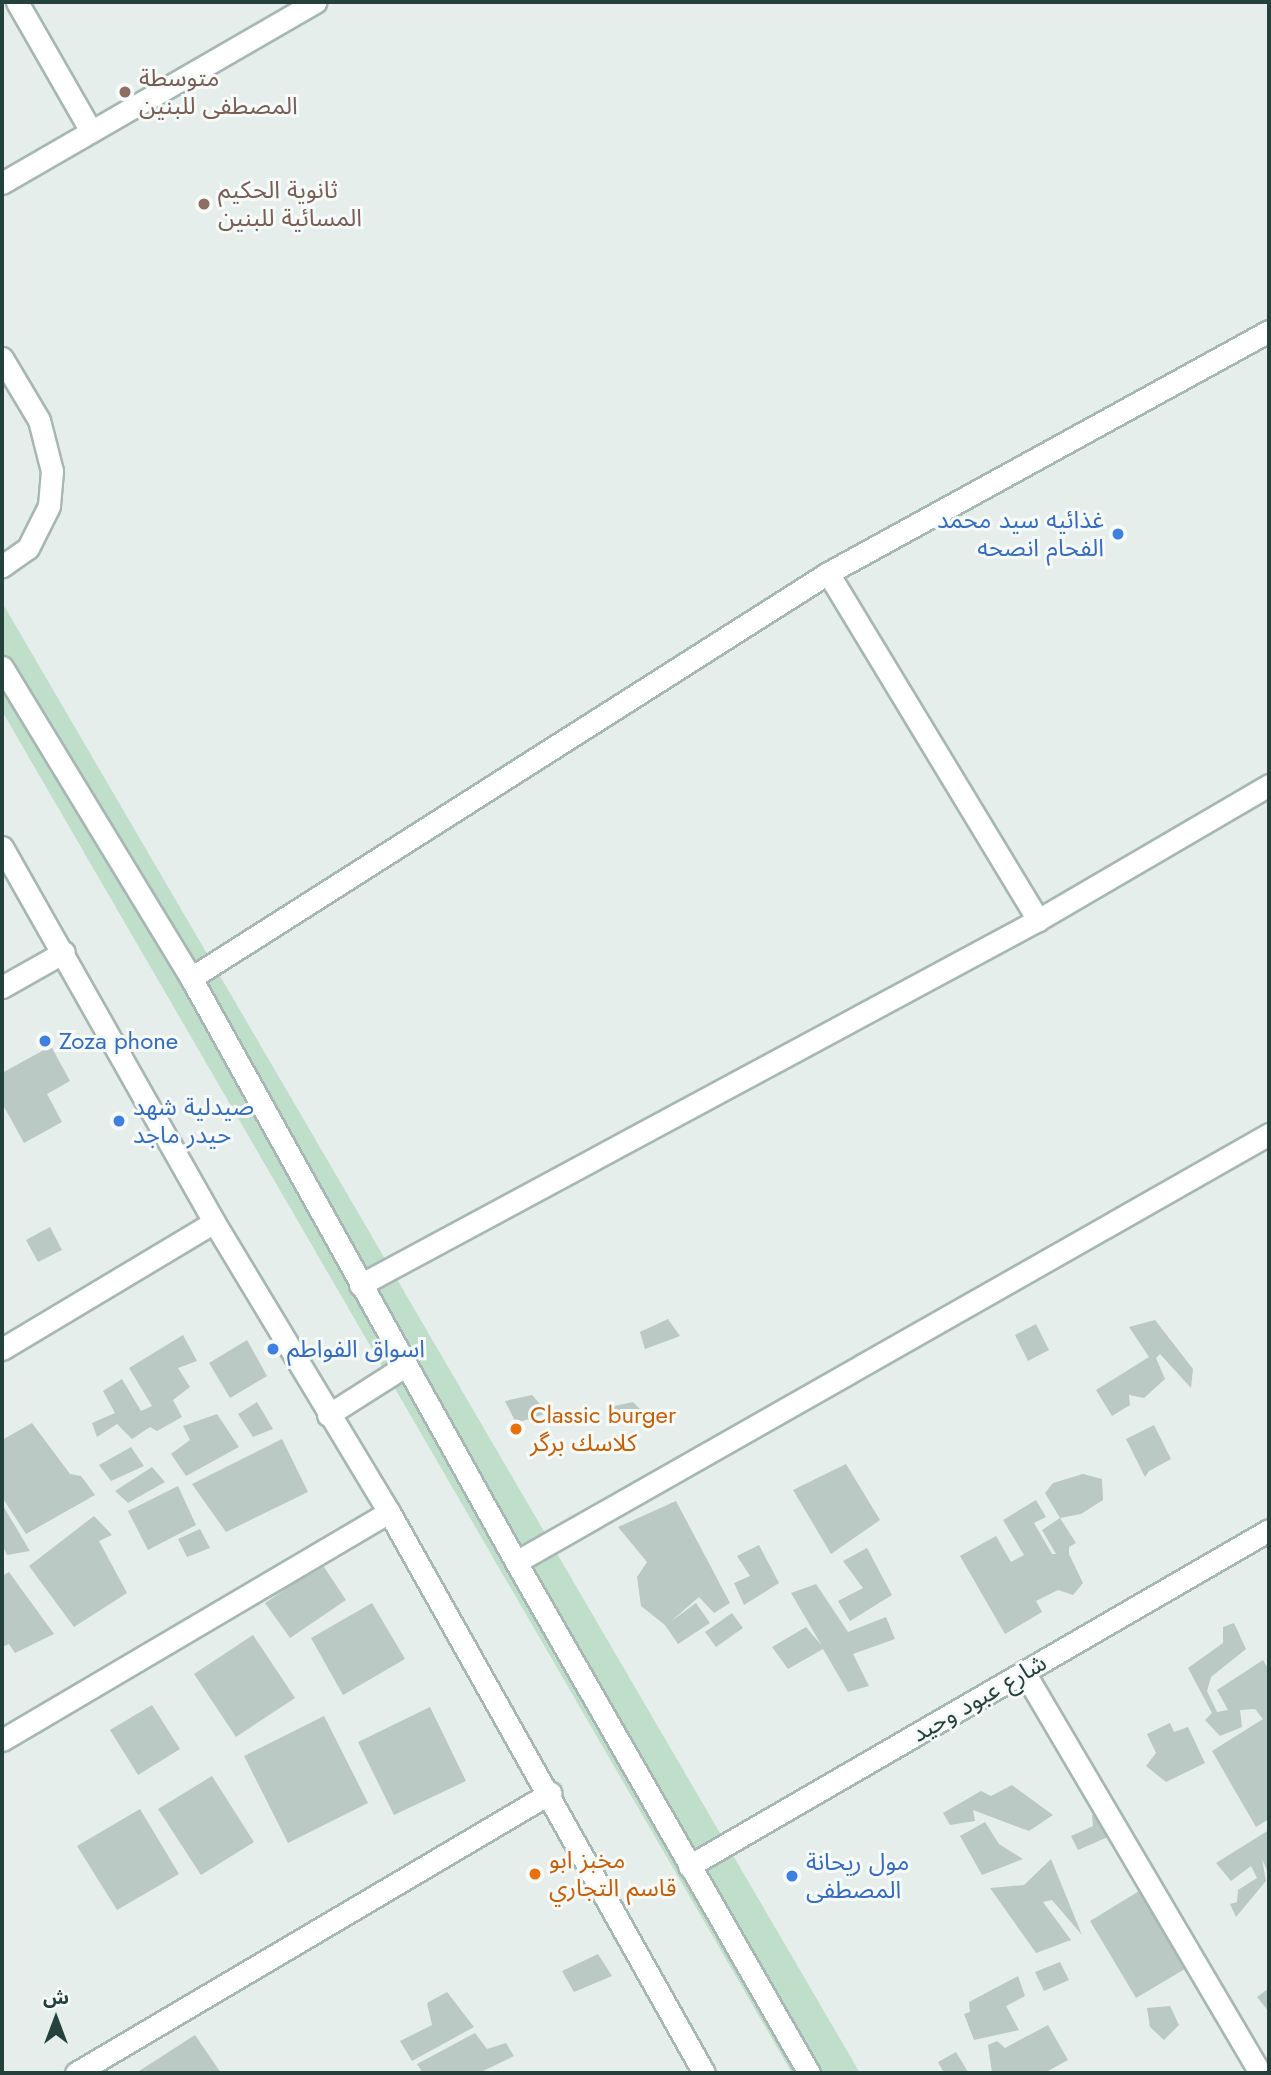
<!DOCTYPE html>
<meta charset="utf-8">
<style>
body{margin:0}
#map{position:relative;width:1271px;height:2075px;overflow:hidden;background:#e5eeeb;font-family:Jost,"Noto Sans Arabic",sans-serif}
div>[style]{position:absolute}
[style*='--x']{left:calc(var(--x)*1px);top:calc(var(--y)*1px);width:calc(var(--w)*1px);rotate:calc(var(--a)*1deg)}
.green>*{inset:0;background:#bfdfca}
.building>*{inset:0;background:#bac9c4}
.roads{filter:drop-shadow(2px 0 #a7b7b3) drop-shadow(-2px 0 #a7b7b3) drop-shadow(0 2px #a7b7b3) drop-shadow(0 -2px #a7b7b3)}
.service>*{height:21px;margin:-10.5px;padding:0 10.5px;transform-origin:10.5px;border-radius:10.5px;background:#fff}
.minor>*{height:21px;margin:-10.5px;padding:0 10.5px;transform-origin:10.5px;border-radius:10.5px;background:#fff}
.dots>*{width:19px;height:19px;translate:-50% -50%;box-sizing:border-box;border:4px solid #f6faf9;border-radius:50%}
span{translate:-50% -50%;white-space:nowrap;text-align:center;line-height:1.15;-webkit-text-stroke:6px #f6faf9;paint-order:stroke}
.education-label{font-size:24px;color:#785e54}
.left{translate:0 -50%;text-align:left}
.shop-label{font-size:24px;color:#366cbe}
.right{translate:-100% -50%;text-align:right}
.food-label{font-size:24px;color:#c56008}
.street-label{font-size:24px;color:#24413c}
.frame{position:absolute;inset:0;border:4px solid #24413c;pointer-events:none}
.north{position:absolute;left:21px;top:1984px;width:70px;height:70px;-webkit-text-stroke:5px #f6faf9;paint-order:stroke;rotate:0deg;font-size:19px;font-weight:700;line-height:28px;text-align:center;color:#24413c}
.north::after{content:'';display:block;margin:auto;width:24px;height:32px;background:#24413c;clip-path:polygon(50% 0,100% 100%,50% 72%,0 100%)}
</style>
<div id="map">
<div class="green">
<i style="clip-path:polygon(2px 604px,3px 604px,860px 2073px,792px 2073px,2px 711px)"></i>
</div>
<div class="building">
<i style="clip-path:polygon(51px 1046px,70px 1081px,47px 1094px,62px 1122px,24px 1143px,2px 1103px,2px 1073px)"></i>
<i style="clip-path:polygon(50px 1227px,62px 1250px,38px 1262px,26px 1240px)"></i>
<i style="clip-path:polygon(668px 1319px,680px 1336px,645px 1349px,640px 1332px)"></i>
<i style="clip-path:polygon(1155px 1320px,1193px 1369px,1191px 1388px,1160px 1354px,1156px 1358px,1165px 1379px,1144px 1398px,1129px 1395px,1130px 1405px,1112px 1416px,1096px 1390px,1149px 1357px,1129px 1327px)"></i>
<i style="clip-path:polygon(1036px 1324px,1049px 1350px,1028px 1361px,1015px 1335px)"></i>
<i style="clip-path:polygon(183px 1335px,197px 1361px,178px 1368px,190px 1387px,173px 1400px,182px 1417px,157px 1431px,150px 1427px,132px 1439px,117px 1424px,97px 1437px,92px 1423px,115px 1413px,103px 1391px,122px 1379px,141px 1411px,152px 1406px,129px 1368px)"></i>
<i style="clip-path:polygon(247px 1340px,267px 1376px,230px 1398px,209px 1363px)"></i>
<i style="clip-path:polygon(532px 1395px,548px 1413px,516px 1423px,505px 1401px)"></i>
<i style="clip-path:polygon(257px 1402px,273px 1429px,253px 1437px,238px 1414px)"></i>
<i style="clip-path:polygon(633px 1402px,641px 1410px,615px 1419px,609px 1407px)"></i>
<i style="clip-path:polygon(217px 1414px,239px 1447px,186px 1476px,171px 1454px,190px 1440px,183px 1426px)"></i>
<i style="clip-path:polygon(32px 1423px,70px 1474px,81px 1476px,95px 1495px,26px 1534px,2px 1497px,2px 1440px)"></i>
<i style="clip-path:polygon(1154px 1425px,1171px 1459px,1149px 1471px,1145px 1477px,1126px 1439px)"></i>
<i style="clip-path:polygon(282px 1439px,308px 1492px,226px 1532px,192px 1484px)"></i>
<i style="clip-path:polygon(131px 1447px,144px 1466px,111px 1481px,99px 1465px)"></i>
<i style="clip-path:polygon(846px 1464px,880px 1520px,831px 1554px,793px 1490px)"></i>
<i style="clip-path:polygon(152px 1467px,165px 1482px,128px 1503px,115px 1491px)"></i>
<i style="clip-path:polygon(1083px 1474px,1102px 1479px,1103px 1500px,1081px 1514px,1060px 1518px,1045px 1493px,1053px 1483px)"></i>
<i style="clip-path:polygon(178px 1486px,196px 1525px,148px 1550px,128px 1511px)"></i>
<i style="clip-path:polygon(1036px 1500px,1046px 1517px,1034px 1523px,1052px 1554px,1056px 1554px,1042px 1530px,1060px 1518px,1076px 1543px,1069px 1547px,1069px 1554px,1083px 1583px,1073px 1595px,1058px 1590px,1036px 1601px,1042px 1612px,1005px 1634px,960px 1556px,996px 1536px,1011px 1562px,1024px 1555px,1003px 1520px)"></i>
<i style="clip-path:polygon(676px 1501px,730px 1603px,714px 1613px,699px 1597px,670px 1622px,696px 1603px,710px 1623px,678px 1644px,665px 1625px,641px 1606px,637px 1577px,647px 1562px,618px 1527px)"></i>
<i style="clip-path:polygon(2px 1504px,30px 1551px,7px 1555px,2px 1544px)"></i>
<i style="clip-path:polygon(94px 1516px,112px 1535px,99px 1541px,127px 1593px,74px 1627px,29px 1566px)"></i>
<i style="clip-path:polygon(200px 1529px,210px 1548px,187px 1557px,178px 1539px)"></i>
<i style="clip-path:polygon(759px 1545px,779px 1583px,744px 1605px,734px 1583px,750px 1576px,737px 1556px)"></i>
<i style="clip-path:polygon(867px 1548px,892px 1595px,850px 1621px,838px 1601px,863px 1588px,843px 1561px)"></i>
<i style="clip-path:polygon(322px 1564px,346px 1600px,290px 1638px,265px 1603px)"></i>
<i style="clip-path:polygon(9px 1572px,54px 1634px,15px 1653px,9px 1644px,2px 1647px,2px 1576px)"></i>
<i style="clip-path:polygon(816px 1584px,848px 1632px,886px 1617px,895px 1639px,853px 1654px,869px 1686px,848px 1692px,823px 1649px,788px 1669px,772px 1647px,806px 1627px,822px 1646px,791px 1593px)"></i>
<i style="clip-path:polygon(372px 1603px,405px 1659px,343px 1695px,311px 1638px)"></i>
<i style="clip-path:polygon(732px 1613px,743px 1628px,716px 1647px,705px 1632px)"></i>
<i style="clip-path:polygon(1234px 1623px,1246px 1649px,1211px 1677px,1207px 1691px,1217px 1712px,1228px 1710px,1217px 1690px,1263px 1660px,1269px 1670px,1269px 1819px,1256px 1827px,1212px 1751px,1263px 1719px,1255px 1709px,1240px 1710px,1242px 1727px,1220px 1736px,1205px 1720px,1212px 1713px,1188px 1668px,1223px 1643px,1223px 1627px)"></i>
<i style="clip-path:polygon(253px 1635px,295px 1698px,236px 1737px,194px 1674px)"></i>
<i style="clip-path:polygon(152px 1705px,180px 1749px,138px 1775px,110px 1730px)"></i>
<i style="clip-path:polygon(430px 1707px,466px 1781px,394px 1815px,358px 1742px)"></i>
<i style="clip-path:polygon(324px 1716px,368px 1803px,288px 1843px,244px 1756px)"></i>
<i style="clip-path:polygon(1170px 1723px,1174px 1732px,1188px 1727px,1205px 1763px,1166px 1782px,1146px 1766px,1156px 1753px,1147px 1734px)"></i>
<i style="clip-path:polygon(212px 1776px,254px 1842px,201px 1875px,158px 1809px)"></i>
<i style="clip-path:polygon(1012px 1785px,1053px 1815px,1029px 1831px,973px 1810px,975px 1821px,950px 1825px,943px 1813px,981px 1791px,991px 1796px)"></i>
<i style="clip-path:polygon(140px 1809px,179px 1874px,117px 1910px,77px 1846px)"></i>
<i style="clip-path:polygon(1106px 1813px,1108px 1837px,1078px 1850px,1071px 1836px,1093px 1826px,1092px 1815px)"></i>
<i style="clip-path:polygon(985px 1822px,999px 1844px,1023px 1859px,982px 1875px,960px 1836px)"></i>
<i style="clip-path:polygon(1269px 1830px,1269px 1874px,1262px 1859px,1266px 1881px,1236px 1917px,1230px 1904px,1237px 1902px,1238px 1890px,1257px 1878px,1251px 1866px,1231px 1881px,1216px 1863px)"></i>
<i style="clip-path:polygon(1051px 1859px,1082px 1935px,1052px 1900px,1043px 1902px,1071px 1940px,1036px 1953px,990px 1888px,1024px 1885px)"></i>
<i style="clip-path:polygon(1144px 1888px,1190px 1966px,1136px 1998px,1090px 1921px)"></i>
<i style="clip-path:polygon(598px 1954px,612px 1976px,574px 1992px,562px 1971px)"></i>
<i style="clip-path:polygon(1060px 1962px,1069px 1980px,1044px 1991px,1035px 1972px)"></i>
<i style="clip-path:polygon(1018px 1976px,1025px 1996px,1006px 2006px,1019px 2030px,974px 2040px,964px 2014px,970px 2012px,969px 2002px)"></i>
<i style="clip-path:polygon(1269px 1988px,1269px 2012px,1257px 1997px)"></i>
<i style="clip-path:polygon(447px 1992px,474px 2027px,412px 2061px,400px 2041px,432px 2025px,427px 2003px)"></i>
<i style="clip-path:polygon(1170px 2006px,1179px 2025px,1164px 2040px,1150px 2027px,1147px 2008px)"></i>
<i style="clip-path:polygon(1048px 2025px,1068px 2060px,1046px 2072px,992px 2073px,988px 2045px,997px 2041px,1005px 2048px)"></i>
<i style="clip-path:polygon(475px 2033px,487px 2049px,506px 2043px,514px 2056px,479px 2073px,423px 2073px,417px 2064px)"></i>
<i style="clip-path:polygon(195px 2035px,221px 2073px,136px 2073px)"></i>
<i style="clip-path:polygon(956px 2052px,968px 2072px,944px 2073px,938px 2062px)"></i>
</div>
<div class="roads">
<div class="service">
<i style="--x:17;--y:2;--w:149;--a:60.2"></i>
<i style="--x:2;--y:183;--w:362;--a:-30"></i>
</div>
<div class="minor">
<i style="--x:2;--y:358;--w:72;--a:59.2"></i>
<i style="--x:39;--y:420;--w:53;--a:75.7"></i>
<i style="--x:52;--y:471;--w:35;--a:95"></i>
<i style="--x:49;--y:506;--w:47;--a:116.6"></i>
<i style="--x:28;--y:548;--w:32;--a:145"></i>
<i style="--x:828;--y:573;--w:406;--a:58.8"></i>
<i style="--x:2;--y:667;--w:364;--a:58.7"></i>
<i style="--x:191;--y:978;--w:668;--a:60.9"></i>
<i style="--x:516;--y:1562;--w:589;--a:60.17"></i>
<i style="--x:2;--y:847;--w:431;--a:60.5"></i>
<i style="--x:214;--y:1222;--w:339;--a:58.9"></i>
<i style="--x:389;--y:1512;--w:643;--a:60.69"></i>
<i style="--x:191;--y:978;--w:755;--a:-32.45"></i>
<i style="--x:828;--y:573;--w:503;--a:-28.76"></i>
<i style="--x:2;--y:987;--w:71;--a:-29.4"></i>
<i style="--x:360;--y:1285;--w:770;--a:-28.3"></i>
<i style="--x:1038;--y:920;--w:268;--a:-30.3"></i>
<i style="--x:2;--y:1349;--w:247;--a:-30.9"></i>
<i style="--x:328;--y:1415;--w:91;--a:-32.5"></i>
<i style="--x:516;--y:1562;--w:866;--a:-29.61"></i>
<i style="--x:1024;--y:1672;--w:465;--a:59.5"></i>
<i style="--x:2;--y:1740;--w:449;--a:-30.5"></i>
<i style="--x:689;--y:1866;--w:670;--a:-30.08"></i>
<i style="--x:76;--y:2073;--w:551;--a:-30.57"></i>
</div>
</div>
<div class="dots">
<i style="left:125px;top:92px;background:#8d6e63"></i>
<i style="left:204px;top:204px;background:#8d6e63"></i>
<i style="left:1118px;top:534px;background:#3f7fe0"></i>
<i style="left:45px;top:1041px;background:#3f7fe0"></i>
<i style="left:119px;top:1121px;background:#3f7fe0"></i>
<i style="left:273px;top:1349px;background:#3f7fe0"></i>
<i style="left:516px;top:1429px;background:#e8710a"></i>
<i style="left:535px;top:1874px;background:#e8710a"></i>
<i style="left:792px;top:1876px;background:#3f7fe0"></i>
</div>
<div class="education-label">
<span class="left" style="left:139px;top:92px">متوسطة<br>المصطفى للبنين</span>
<span class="left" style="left:218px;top:204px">ثانوية الحكيم<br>المسائية للبنين</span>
</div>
<div class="shop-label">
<span class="right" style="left:1104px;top:534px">غذائيه سيد محمد<br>الفحام انصحه</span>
<span class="left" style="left:59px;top:1041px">Zoza phone</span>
<span class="left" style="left:133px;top:1121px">صيدلية شهد<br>حيدر ماجد</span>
<span class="left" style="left:287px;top:1349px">اسواق الفواطم</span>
<span class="left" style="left:806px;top:1876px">مول ريحانة<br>المصطفى</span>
</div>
<div class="food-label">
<span class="left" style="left:530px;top:1429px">Classic burger<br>كلاسك برگر</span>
<span class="left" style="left:549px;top:1874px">مخبز ابو<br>قاسم التجاري</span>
</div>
<div class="street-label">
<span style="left:979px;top:1698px;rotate:-30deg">شارع عبود وحيد</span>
</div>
<div class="frame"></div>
<div class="north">ش</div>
</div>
